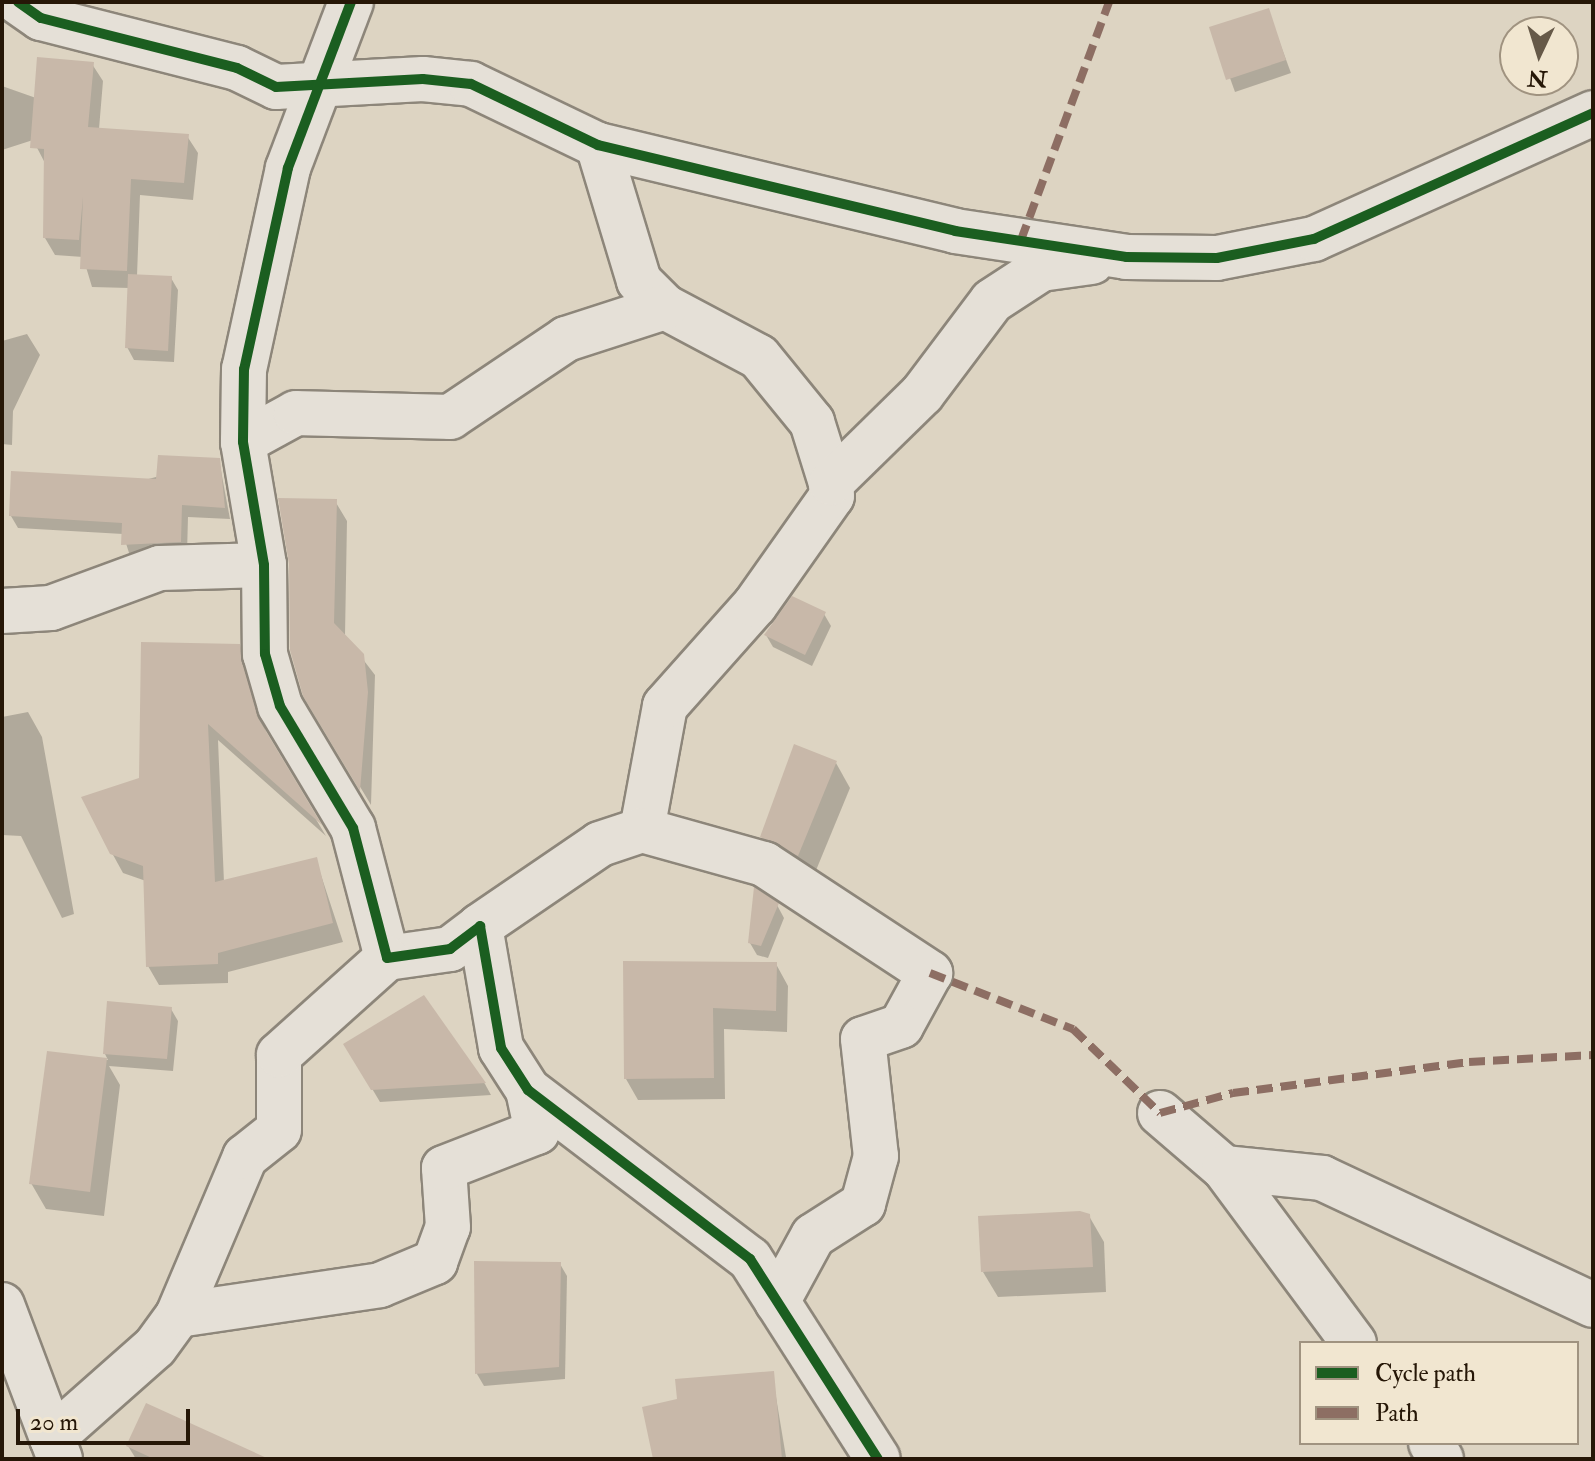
<!DOCTYPE html>
<style>
body{margin:0}
#map{position:relative;width:1595px;height:1461px;overflow:hidden;background:#ddd4c2;font-family:"IM FELL Double Pica",serif}
div>[style]{position:absolute}
[style*='--x']{left:calc(var(--x)*1px);top:calc(var(--y)*1px);width:calc(var(--w)*1px);rotate:calc(var(--a)*1deg)}
.shadow>*{inset:0;background:#0003}
.building>*{inset:0;background:#c8b8a9}
.roads{filter:drop-shadow(2px 0 #8d867a) drop-shadow(-2px 0 #8d867a) drop-shadow(0 2px #8d867a) drop-shadow(0 -2px #8d867a)}
.street>*{height:44px;margin:-22px;padding:0 22px;transform-origin:22px;border-radius:22px;background:#e5e0d7}
.quiet>*{height:8px;margin-top:-4px;transform-origin:0;background:repeating-linear-gradient(90deg,#8d6e63 0 16px,transparent 0 24px)}
.cycleway>*{height:10px;margin:-5px;padding:0 5px;transform-origin:5px;border-radius:5px;background:#1b5e20}
span{translate:-50% -50%;white-space:nowrap;text-align:center;line-height:1.15;-webkit-text-stroke:6px #f1e6d0;paint-order:stroke}
.frame{position:absolute;inset:0;border:4px solid #261707;pointer-events:none}
.legend{position:absolute;left:1299px;top:1341px;width:280px;height:104px;box-sizing:border-box;background:#f1e6d0;border:2px solid #a09380;margin:0;padding:10px 14px;list-style:none;font-size:24px;color:#261707}
.legend li{display:flex;align-items:center;gap:16px;height:40px}
.legend b{width:40px;border:2px solid #a09380}
.north{position:absolute;left:1499px;top:16px;width:80px;height:80px;box-sizing:border-box;background:#f1e6d0;border:2px solid #a09380;border-radius:50%;rotate:184deg;font-size:22px;font-weight:700;line-height:32px;text-align:center;color:#261707}
.north::after{content:'';display:block;margin:auto;width:28px;height:36px;background:#665948;clip-path:polygon(50% 0,100% 100%,50% 72%,0 100%)}
.scale{position:absolute;left:16px;top:1409px;width:174px;height:36px;box-sizing:border-box;border:4px solid #261707;border-top:0;padding-left:10px;font-size:24px;line-height:28px;white-space:nowrap;color:#261707;-webkit-text-stroke:6px #f1e6d0;paint-order:stroke}
</style>
<div id="map">
<div class="shadow">
<i style="clip-path:polygon(1268px 11px,1291px 73px,1235px 92px,1212px 28px)"></i>
<i style="clip-path:polygon(92px 64px,103px 81px,99px 129px,187px 136px,198px 153px,193px 200px,140px 195px,137px 276px,171px 278px,178px 290px,174px 362px,134px 360px,127px 347px,129px 288px,92px 287px,83px 257px,55px 255px,45px 238px,46px 165px,33px 140px,2px 150px,2px 86px,36px 98px)"></i>
<i style="clip-path:polygon(27px 334px,40px 355px,13px 411px,12px 445px,2px 444px,2px 341px)"></i>
<i style="clip-path:polygon(219px 460px,230px 519px,188px 517px,187px 554px,130px 556px,123px 534px,18px 528px,11px 516px)"></i>
<i style="clip-path:polygon(335px 501px,347px 521px,345px 636px,375px 675px,371px 805px,305px 695px)"></i>
<i style="clip-path:polygon(824px 614px,831px 626px,812px 666px,773px 647px,766px 635px)"></i>
<i style="clip-path:polygon(239px 646px,268px 739px,326px 836px,218px 740px,224px 882px,316px 860px,343px 942px,228px 972px,228px 983px,159px 985px,148px 966px,146px 881px,123px 873px,112px 853px,141px 779px)"></i>
<i style="clip-path:polygon(28px 712px,42px 737px,74px 914px,62px 918px,21px 836px,2px 835px,2px 717px)"></i>
<i style="clip-path:polygon(836px 763px,850px 788px,812px 880px,777px 862px,762px 837px)"></i>
<i style="clip-path:polygon(777px 905px,784px 918px,768px 958px,757px 955px,750px 943px)"></i>
<i style="clip-path:polygon(625px 964px,776px 964px,788px 986px,787px 1032px,724px 1029px,725px 1099px,638px 1100px,626px 1079px)"></i>
<i style="clip-path:polygon(423px 997px,485px 1084px,491px 1095px,380px 1102px,346px 1045px)"></i>
<i style="clip-path:polygon(171px 1009px,178px 1021px,173px 1071px,109px 1066px,120px 1085px,104px 1216px,46px 1209px,31px 1183px,49px 1053px,108px 1060px,105px 1054px)"></i>
<i style="clip-path:polygon(1089px 1216px,1104px 1242px,1106px 1292px,998px 1297px,983px 1272px)"></i>
<i style="clip-path:polygon(476px 1263px,560px 1264px,567px 1276px,565px 1379px,484px 1386px,477px 1374px)"></i>
<i style="clip-path:polygon(772px 1373px,786px 1457px,655px 1459px)"></i>
<i style="clip-path:polygon(128px 1446px,235px 1459px,136px 1459px)"></i>
</div>
<div class="building">
<i style="clip-path:polygon(1269px 8px,1286px 60px,1226px 80px,1209px 27px)"></i>
<i style="clip-path:polygon(37px 57px,94px 62px,88px 127px,189px 134px,184px 183px,131px 179px,127px 271px,80px 269px,83px 197px,79px 240px,43px 238px,44px 149px,30px 148px)"></i>
<i style="clip-path:polygon(128px 274px,172px 276px,168px 351px,125px 348px)"></i>
<i style="clip-path:polygon(158px 455px,220px 458px,225px 508px,182px 505px,181px 542px,121px 545px,122px 523px,9px 516px,11px 471px,156px 479px)"></i>
<i style="clip-path:polygon(278px 498px,337px 499px,334px 623px,364px 654px,368px 692px,360px 791px,303px 696px,290px 650px,289px 564px)"></i>
<i style="clip-path:polygon(792px 596px,826px 612px,805px 655px,764px 635px)"></i>
<i style="clip-path:polygon(141px 642px,240px 644px,258px 718px,322px 825px,208px 724px,215px 882px,317px 857px,333px 923px,218px 953px,218px 964px,146px 967px,143px 866px,110px 854px,81px 797px,139px 778px)"></i>
<i style="clip-path:polygon(794px 744px,837px 761px,798px 856px,760px 837px)"></i>
<i style="clip-path:polygon(754px 887px,779px 903px,761px 946px,748px 943px)"></i>
<i style="clip-path:polygon(623px 961px,777px 962px,776px 1011px,713px 1008px,714px 1078px,624px 1079px)"></i>
<i style="clip-path:polygon(424px 995px,486px 1083px,371px 1090px,343px 1044px)"></i>
<i style="clip-path:polygon(107px 1001px,172px 1007px,167px 1059px,103px 1054px)"></i>
<i style="clip-path:polygon(47px 1051px,107px 1058px,90px 1192px,29px 1184px)"></i>
<i style="clip-path:polygon(1080px 1211px,1090px 1214px,1093px 1267px,981px 1272px,978px 1216px)"></i>
<i style="clip-path:polygon(474px 1261px,561px 1262px,559px 1367px,475px 1374px)"></i>
<i style="clip-path:polygon(774px 1371px,782px 1459px,653px 1459px,642px 1407px,677px 1399px,675px 1379px)"></i>
<i style="clip-path:polygon(146px 1403px,269px 1459px,154px 1459px,126px 1446px)"></i>
</div>
<div class="roads">
<div class="street">
<i style="--x:18;--y:2;--w:28;--a:35"></i>
<i style="--x:41;--y:18;--w:202;--a:14.3"></i>
<i style="--x:237;--y:68;--w:43;--a:26"></i>
<i style="--x:276;--y:87;--w:147;--a:-3.1"></i>
<i style="--x:423;--y:79;--w:48;--a:5.9"></i>
<i style="--x:471;--y:84;--w:141;--a:25.7"></i>
<i style="--x:598;--y:145;--w:367;--a:13.5"></i>
<i style="--x:955;--y:231;--w:173;--a:8.6"></i>
<i style="--x:1126;--y:257;--w:91;--a:0.6"></i>
<i style="--x:1217;--y:258;--w:99;--a:-11.1"></i>
<i style="--x:1314;--y:239;--w:306;--a:-24.3"></i>
<i style="--x:351;--y:2;--w:178;--a:110.8"></i>
<i style="--x:288;--y:168;--w:206;--a:102.3"></i>
<i style="--x:244;--y:369;--w:73;--a:90.8"></i>
<i style="--x:243;--y:442;--w:125;--a:80.3"></i>
<i style="--x:264;--y:565;--w:89;--a:89.4"></i>
<i style="--x:265;--y:654;--w:54;--a:73.9"></i>
<i style="--x:280;--y:706;--w:142;--a:59.1"></i>
<i style="--x:353;--y:828;--w:134;--a:75.3"></i>
<i style="--x:387;--y:958;--w:64;--a:-8.1"></i>
<i style="--x:450;--y:949;--w:38;--a:-37"></i>
<i style="--x:480;--y:926;--w:124;--a:80.2"></i>
<i style="--x:501;--y:1048;--w:50;--a:57.3"></i>
<i style="--x:528;--y:1090;--w:279;--a:37.3"></i>
<i style="--x:750;--y:1259;--w:237;--a:57.4"></i>
<i style="--x:598;--y:145;--w:142;--a:73.2"></i>
<i style="--x:639;--y:281;--w:37;--a:45"></i>
<i style="--x:665;--y:307;--w:106;--a:28"></i>
<i style="--x:759;--y:357;--w:84;--a:50.8"></i>
<i style="--x:812;--y:422;--w:64;--a:72.7"></i>
<i style="--x:243;--y:442;--w:60;--a:-28.7"></i>
<i style="--x:296;--y:413;--w:154;--a:1.5"></i>
<i style="--x:450;--y:417;--w:140;--a:-33.9"></i>
<i style="--x:566;--y:339;--w:104;--a:-17.9"></i>
<i style="--x:2;--y:611;--w:49;--a:-3.5"></i>
<i style="--x:51;--y:608;--w:116;--a:-20.2"></i>
<i style="--x:160;--y:568;--w:104;--a:-1.7"></i>
<i style="--x:642;--y:830;--w:126;--a:-79.5"></i>
<i style="--x:665;--y:706;--w:135;--a:-48.3"></i>
<i style="--x:755;--y:605;--w:133;--a:-54.8"></i>
<i style="--x:832;--y:496;--w:13;--a:-94"></i>
<i style="--x:831;--y:483;--w:127;--a:-44.4"></i>
<i style="--x:922;--y:394;--w:116;--a:-53"></i>
<i style="--x:992;--y:301;--w:59;--a:-33.1"></i>
<i style="--x:1041;--y:269;--w:51;--a:-7.8"></i>
<i style="--x:480;--y:926;--w:145;--a:-34.3"></i>
<i style="--x:600;--y:844;--w:44;--a:-18.4"></i>
<i style="--x:642;--y:830;--w:127;--a:15.6"></i>
<i style="--x:764;--y:864;--w:199;--a:33.3"></i>
<i style="--x:930;--y:973;--w:60;--a:118.7"></i>
<i style="--x:901;--y:1026;--w:40;--a:161.1"></i>
<i style="--x:863;--y:1039;--w:118;--a:83.7"></i>
<i style="--x:876;--y:1156;--w:50;--a:105.2"></i>
<i style="--x:863;--y:1204;--w:59;--a:147.4"></i>
<i style="--x:813;--y:1236;--w:75;--a:118.6"></i>
<i style="--x:1160;--y:1113;--w:84;--a:40.7"></i>
<i style="--x:1224;--y:1168;--w:99;--a:5.8"></i>
<i style="--x:1322;--y:1178;--w:299;--a:25.1"></i>
<i style="--x:1224;--y:1168;--w:218;--a:53.4"></i>
<i style="--x:2;--y:1305;--w:142;--a:69.4"></i>
<i style="--x:178;--y:1315;--w:204;--a:-8.4"></i>
<i style="--x:380;--y:1285;--w:60;--a:-22.7"></i>
<i style="--x:435;--y:1262;--w:37;--a:-70"></i>
<i style="--x:448;--y:1227;--w:59;--a:-93.9"></i>
<i style="--x:444;--y:1168;--w:100;--a:-21.2"></i>
<i style="--x:537;--y:1132;--w:43;--a:-102.1"></i>
<i style="--x:1431;--y:1443;--w:19;--a:58"></i>
<i style="--x:60;--y:1459;--w:22;--a:-111"></i>
<i style="--x:52;--y:1438;--w:137;--a:-41.5"></i>
<i style="--x:155;--y:1347;--w:39;--a:-54"></i>
<i style="--x:178;--y:1315;--w:172;--a:-67"></i>
<i style="--x:245;--y:1157;--w:43;--a:-38.5"></i>
<i style="--x:279;--y:1130;--w:75;--a:-90"></i>
<i style="--x:279;--y:1055;--w:145;--a:-41.9"></i>
</div>
</div>
<div class="quiet">
<i style="--x:1021;--y:240;--w:254;--a:-69.7"></i>
<i style="--x:930;--y:973;--w:154;--a:21.4"></i>
<i style="--x:1073;--y:1029;--w:121;--a:44"></i>
<i style="--x:1160;--y:1113;--w:76;--a:-15.3"></i>
<i style="--x:1233;--y:1093;--w:238;--a:-7.5"></i>
<i style="--x:1469;--y:1062;--w:124;--a:-3.2"></i>
</div>
<div class="cycleway">
<i style="--x:18;--y:2;--w:28;--a:35"></i>
<i style="--x:41;--y:18;--w:202;--a:14.3"></i>
<i style="--x:237;--y:68;--w:43;--a:26"></i>
<i style="--x:276;--y:87;--w:147;--a:-3.1"></i>
<i style="--x:423;--y:79;--w:48;--a:5.9"></i>
<i style="--x:471;--y:84;--w:141;--a:25.7"></i>
<i style="--x:598;--y:145;--w:367;--a:13.5"></i>
<i style="--x:955;--y:231;--w:173;--a:8.6"></i>
<i style="--x:1126;--y:257;--w:91;--a:0.6"></i>
<i style="--x:1217;--y:258;--w:99;--a:-11.1"></i>
<i style="--x:1314;--y:239;--w:306;--a:-24.3"></i>
<i style="--x:351;--y:2;--w:178;--a:110.8"></i>
<i style="--x:288;--y:168;--w:206;--a:102.3"></i>
<i style="--x:244;--y:369;--w:73;--a:90.8"></i>
<i style="--x:243;--y:442;--w:125;--a:80.3"></i>
<i style="--x:264;--y:565;--w:89;--a:89.4"></i>
<i style="--x:265;--y:654;--w:54;--a:73.9"></i>
<i style="--x:280;--y:706;--w:142;--a:59.1"></i>
<i style="--x:353;--y:828;--w:134;--a:75.3"></i>
<i style="--x:387;--y:958;--w:64;--a:-8.1"></i>
<i style="--x:450;--y:949;--w:38;--a:-37"></i>
<i style="--x:480;--y:926;--w:124;--a:80.2"></i>
<i style="--x:501;--y:1048;--w:50;--a:57.3"></i>
<i style="--x:528;--y:1090;--w:279;--a:37.3"></i>
<i style="--x:750;--y:1259;--w:237;--a:57.4"></i>
</div>
<div class="frame"></div>
<ul class="legend">
<li><b style="height:10px;background:#1b5e20"></b>Cycle path</li>
<li><b style="height:10px;background:#8d6e63"></b>Path</li>
</ul>
<div class="north">N</div>
<div class="scale">20 m</div>
</div>
